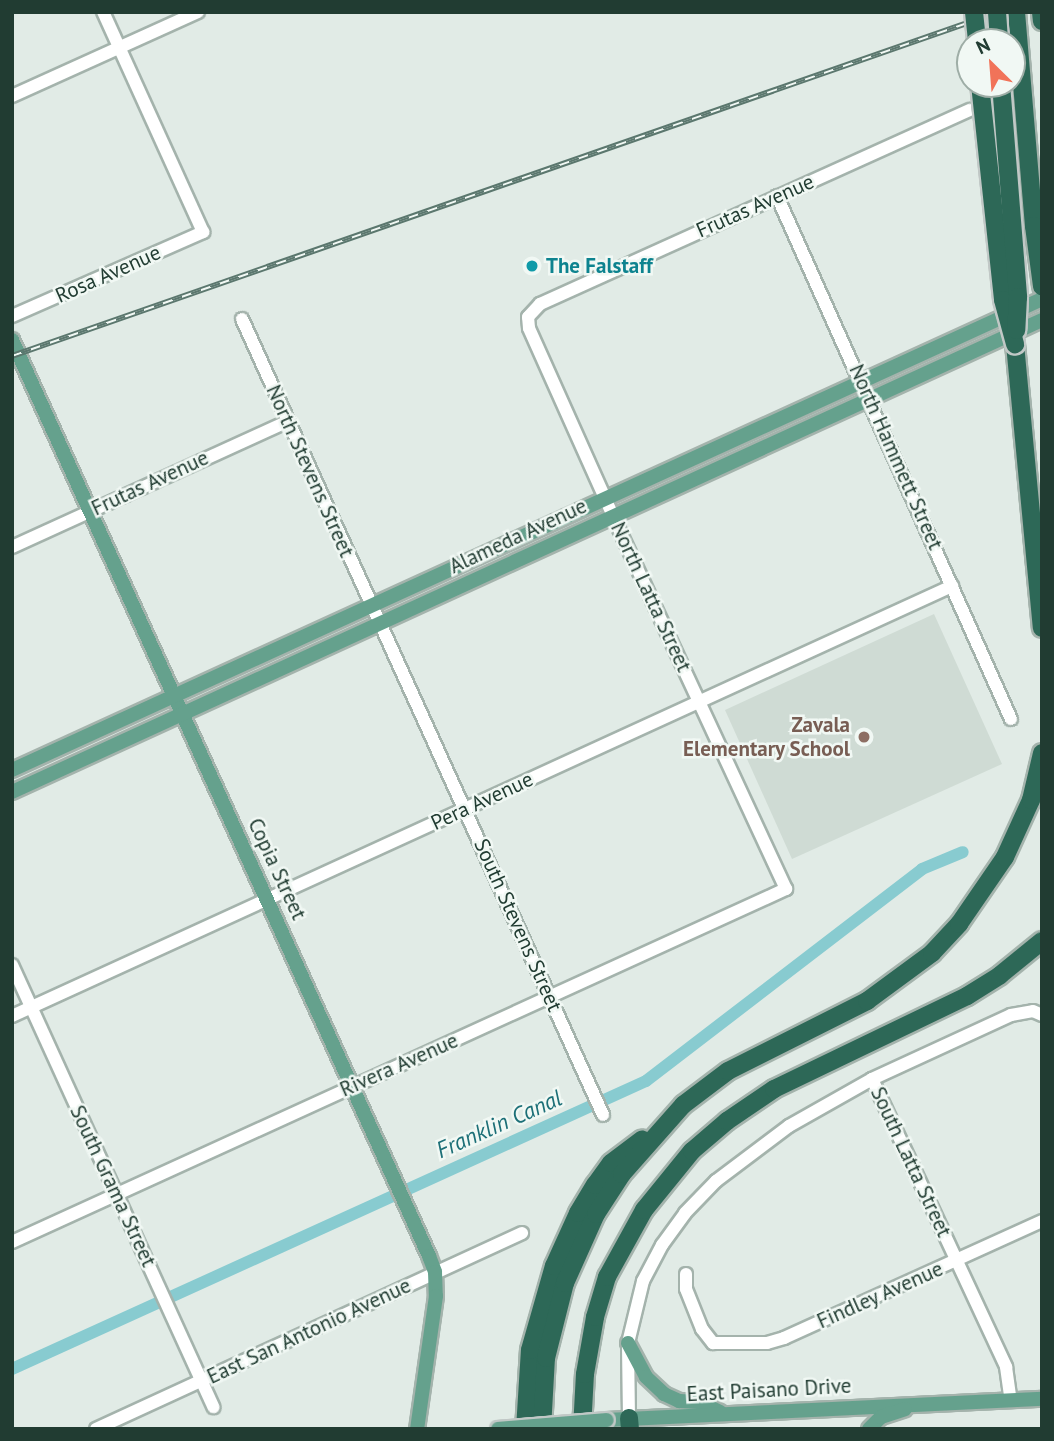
<!DOCTYPE html>
<style>
body{margin:0}
#map{position:relative;width:1054px;height:1441px;overflow:hidden;background:#e1ebe6;font-family:"PT Sans",sans-serif}
div>[style]{position:absolute}
[style*='--x']{left:calc(var(--x)*1px);top:calc(var(--y)*1px);width:calc(var(--w)*1px);rotate:calc(var(--a)*1deg)}
.built>*{inset:0;background:#cfdbd4}
.canal>*{height:12px;margin:-6px;padding:0 6px;transform-origin:6px;border-radius:6px;background:#88cbd0}
.roads{filter:drop-shadow(2px 0 #a4b3ac) drop-shadow(-2px 0 #a4b3ac) drop-shadow(0 2px #a4b3ac) drop-shadow(0 -2px #a4b3ac)}
.minor>*{height:12px;margin:-6px;padding:0 6px;transform-origin:6px;border-radius:6px;background:#fff}
.major>*{height:14px;margin:-7px;padding:0 7px;transform-origin:7px;border-radius:7px;background:#65a18d}
.highway>*{height:18px;margin:-9px;padding:0 9px;transform-origin:9px;border-radius:9px;background:#2d6857}
.rail>*{height:6px;margin-top:-3px;transform-origin:0;background:repeating-linear-gradient(90deg,#f1f8f4 0 10px,#5b776e 0 20px);box-sizing:border-box;border-block:2px solid #5b776e}
.bridges{filter:drop-shadow(2px 0 #c1c8c6) drop-shadow(-2px 0 #c1c8c6) drop-shadow(0 2px #c1c8c6) drop-shadow(0 -2px #c1c8c6)}
.major-bridge>*{height:14px;margin:-7px;padding:0 7px;transform-origin:7px;border-radius:7px;background:#65a18d}
.highway-bridge>*{height:18px;margin:-9px;padding:0 9px;transform-origin:9px;border-radius:9px;background:#2d6857}
.dots>*{width:19px;height:19px;translate:-50% -50%;box-sizing:border-box;border:4px solid #f1f8f4;border-radius:50%}
span{translate:-50% -50%;white-space:nowrap;text-align:center;line-height:1.15;-webkit-text-stroke:5px #f1f8f4;paint-order:stroke}
.street-label{font-size:21px;color:#213c32}
.culture-label{font-size:21px;color:#0d838f;font-weight:700}
.left{translate:0 -50%;text-align:left}
.education-label{font-size:21px;color:#785e54;font-weight:700}
.right{translate:-100% -50%;text-align:right}
.water-label{font-size:23px;color:#1c6f77;font-style:italic}
.frame{position:absolute;inset:0;border:14px solid #213c32;pointer-events:none}
.north{position:absolute;left:956px;top:28px;width:70px;height:70px;box-sizing:border-box;background:#f1f8f4;border:2px solid #9eada6;border-radius:50%;rotate:335deg;font-size:19px;font-weight:700;line-height:28px;text-align:center;color:#213c32}
.north::after{content:'';display:block;margin:auto;width:24px;height:32px;background:#f17359;clip-path:polygon(50% 0,100% 100%,50% 72%,0 100%)}
</style>
<div id="map">
<div class="built">
<i style="clip-path:polygon(934px 614px,1002px 764px,792px 859px,725px 710px)"></i>
</div>
<div class="canal">
<i style="--x:12;--y:1369;--w:696;--a:-24.43"></i>
<i style="--x:646;--y:1081;--w:348;--a:-37.5"></i>
<i style="--x:922;--y:869;--w:44;--a:-22.5"></i>
</div>
<div class="roads">
<div class="minor">
<i style="--x:12;--y:96;--w:204;--a:-24.3"></i>
<i style="--x:777;--y:196;--w:573;--a:65.9"></i>
<i style="--x:12;--y:316;--w:209;--a:-23.7"></i>
<i style="--x:203;--y:232;--w:242;--a:-114.4"></i>
<i style="--x:242;--y:319;--w:874;--a:65.6"></i>
<i style="--x:12;--y:547;--w:303;--a:-24.5"></i>
<i style="--x:12;--y:965;--w:486;--a:65.5"></i>
<i style="--x:12;--y:1016;--w:1034;--a:-24.58"></i>
<i style="--x:872;--y:1079;--w:318;--a:65"></i>
<i style="--x:1006;--y:1367;--w:34;--a:82"></i>
<i style="--x:12;--y:1242;--w:851;--a:-24.52"></i>
<i style="--x:786;--y:889;--w:411;--a:-114.9"></i>
<i style="--x:613;--y:516;--w:206;--a:-114.1"></i>
<i style="--x:529;--y:328;--w:11;--a:-95"></i>
<i style="--x:528;--y:317;--w:18;--a:-47"></i>
<i style="--x:540;--y:304;--w:472;--a:-24.3"></i>
<i style="--x:686;--y:1274;--w:15;--a:90"></i>
<i style="--x:686;--y:1289;--w:43;--a:68.2"></i>
<i style="--x:702;--y:1329;--w:18;--a:52"></i>
<i style="--x:713;--y:1343;--w:54;--a:0"></i>
<i style="--x:767;--y:1343;--w:18;--a:-16"></i>
<i style="--x:784;--y:1338;--w:283;--a:-24.4"></i>
<i style="--x:629;--y:1418;--w:75;--a:-90.8"></i>
<i style="--x:628;--y:1343;--w:64;--a:-76.4"></i>
<i style="--x:643;--y:1281;--w:41;--a:-62.2"></i>
<i style="--x:662;--y:1245;--w:39;--a:-54"></i>
<i style="--x:685;--y:1213;--w:45;--a:-45.9"></i>
<i style="--x:716;--y:1181;--w:91;--a:-37"></i>
<i style="--x:789;--y:1126;--w:95;--a:-29.5"></i>
<i style="--x:872;--y:1079;--w:153;--a:-24.7"></i>
<i style="--x:1011;--y:1015;--w:22;--a:-10"></i>
<i style="--x:1033;--y:1011;--w:10;--a:24"></i>
<i style="--x:96;--y:1429;--w:469;--a:-24.7"></i>
</div>
<div class="major">
<i style="--x:12;--y:340;--w:1006;--a:65.52"></i>
<i style="--x:429;--y:1256;--w:17;--a:69"></i>
<i style="--x:435;--y:1272;--w:24;--a:88"></i>
<i style="--x:436;--y:1296;--w:134;--a:98.1"></i>
<i style="--x:12;--y:770;--w:1133;--a:-24.57"></i>
<i style="--x:12;--y:792;--w:1133;--a:-24.62"></i>
<i style="--x:628;--y:1343;--w:38;--a:62"></i>
<i style="--x:646;--y:1377;--w:25;--a:43"></i>
<i style="--x:664;--y:1394;--w:17;--a:25"></i>
<i style="--x:679;--y:1401;--w:20;--a:3"></i>
<i style="--x:699;--y:1402;--w:23;--a:25"></i>
<i style="--x:607;--y:1420;--w:436;--a:-2.8"></i>
<i style="--x:869;--y:1429;--w:17;--a:-45"></i>
<i style="--x:881;--y:1417;--w:25;--a:-18"></i>
</div>
<div class="highway">
<i style="--x:1016;--y:12;--w:215;--a:85.2"></i>
<i style="--x:1034;--y:226;--w:61;--a:82.4"></i>
<i style="--x:1041;--y:12;--w:9;--a:84"></i>
<i style="--x:1015;--y:344;--w:285;--a:84.6"></i>
<i style="--x:629;--y:1418;--w:11;--a:85"></i>
<i style="--x:525;--y:1429;--w:79;--a:-86.4"></i>
<i style="--x:530;--y:1350;--w:87;--a:-74.1"></i>
<i style="--x:554;--y:1266;--w:58;--a:-65.6"></i>
<i style="--x:578;--y:1213;--w:33;--a:-59"></i>
<i style="--x:595;--y:1185;--w:27;--a:-54"></i>
<i style="--x:611;--y:1163;--w:39;--a:-37"></i>
<i style="--x:542;--y:1429;--w:71;--a:-86.8"></i>
<i style="--x:546;--y:1358;--w:77;--a:-75.8"></i>
<i style="--x:565;--y:1283;--w:76;--a:-65.8"></i>
<i style="--x:596;--y:1214;--w:48;--a:-57"></i>
<i style="--x:622;--y:1174;--w:92;--a:-48.5"></i>
<i style="--x:683;--y:1105;--w:56;--a:-37.1"></i>
<i style="--x:728;--y:1071;--w:156;--a:-26.7"></i>
<i style="--x:867;--y:1001;--w:81;--a:-36.4"></i>
<i style="--x:932;--y:953;--w:40;--a:-47"></i>
<i style="--x:959;--y:924;--w:81;--a:-55.5"></i>
<i style="--x:1005;--y:857;--w:63;--a:-65.5"></i>
<i style="--x:1031;--y:800;--w:48;--a:-76.8"></i>
<i style="--x:582;--y:1429;--w:55;--a:-86.9"></i>
<i style="--x:585;--y:1374;--w:58;--a:-80"></i>
<i style="--x:595;--y:1317;--w:42;--a:-73.3"></i>
<i style="--x:607;--y:1277;--w:77;--a:-61.1"></i>
<i style="--x:644;--y:1210;--w:76;--a:-50.9"></i>
<i style="--x:692;--y:1151;--w:46;--a:-40.6"></i>
<i style="--x:727;--y:1121;--w:57;--a:-34.2"></i>
<i style="--x:774;--y:1089;--w:214;--a:-25.7"></i>
<i style="--x:967;--y:996;--w:39;--a:-32"></i>
<i style="--x:1000;--y:975;--w:54;--a:-39"></i>
</div>
</div>
<div class="rail">
<i style="--x:12;--y:356;--w:1045;--a:-19.22"></i>
</div>
<div class="bridges">
<div class="major-bridge">
<i style="--x:498;--y:1429;--w:109;--a:-4.7"></i>
</div>
<div class="highway-bridge">
<i style="--x:974;--y:12;--w:30;--a:84"></i>
<i style="--x:997;--y:12;--w:30;--a:86"></i>
<i style="--x:980;--y:84;--w:217;--a:83.9"></i>
<i style="--x:1003;--y:300;--w:46;--a:74.7"></i>
<i style="--x:1001;--y:84;--w:214;--a:85.4"></i>
<i style="--x:1018;--y:297;--w:33;--a:93"></i>
</div>
</div>
<div class="dots">
<i style="left:532px;top:266px;background:#0f9aa8"></i>
<i style="left:864px;top:737px;background:#8d6e63"></i>
</div>
<div class="street-label">
<span style="left:755px;top:206px;rotate:-24deg">Frutas Avenue</span>
<span style="left:108px;top:274px;rotate:-24deg">Rosa Avenue</span>
<span style="left:896px;top:457px;rotate:66deg">North Hammett Street</span>
<span style="left:310px;top:471px;rotate:66deg">North Stevens Street</span>
<span style="left:150px;top:483px;rotate:-25deg">Frutas Avenue</span>
<span style="left:518px;top:536px;rotate:-25deg">Alameda Avenue</span>
<span style="left:651px;top:597px;rotate:65deg">North Latta Street</span>
<span style="left:482px;top:801px;rotate:-25deg">Pera Avenue</span>
<span style="left:277px;top:869px;rotate:65deg">Copia Street</span>
<span style="left:518px;top:925px;rotate:66deg">South Stevens Street</span>
<span style="left:399px;top:1065px;rotate:-24deg">Rivera Avenue</span>
<span style="left:911px;top:1162px;rotate:65deg">South Latta Street</span>
<span style="left:113px;top:1186px;rotate:65deg">South Grama Street</span>
<span style="left:880px;top:1295px;rotate:-24deg">Findley Avenue</span>
<span style="left:309px;top:1331px;rotate:-25deg">East San Antonio Avenue</span>
<span style="left:769px;top:1390px;rotate:-3deg">East Paisano Drive</span>
</div>
<div class="culture-label">
<span class="left" style="left:546px;top:266px">The Falstaff</span>
</div>
<div class="education-label">
<span class="right" style="left:850px;top:737px">Zavala<br>Elementary School</span>
</div>
<div class="water-label">
<span style="left:499px;top:1124px;rotate:-24deg">Franklin Canal</span>
</div>
<div class="frame"></div>
<div class="north">N</div>
</div>
